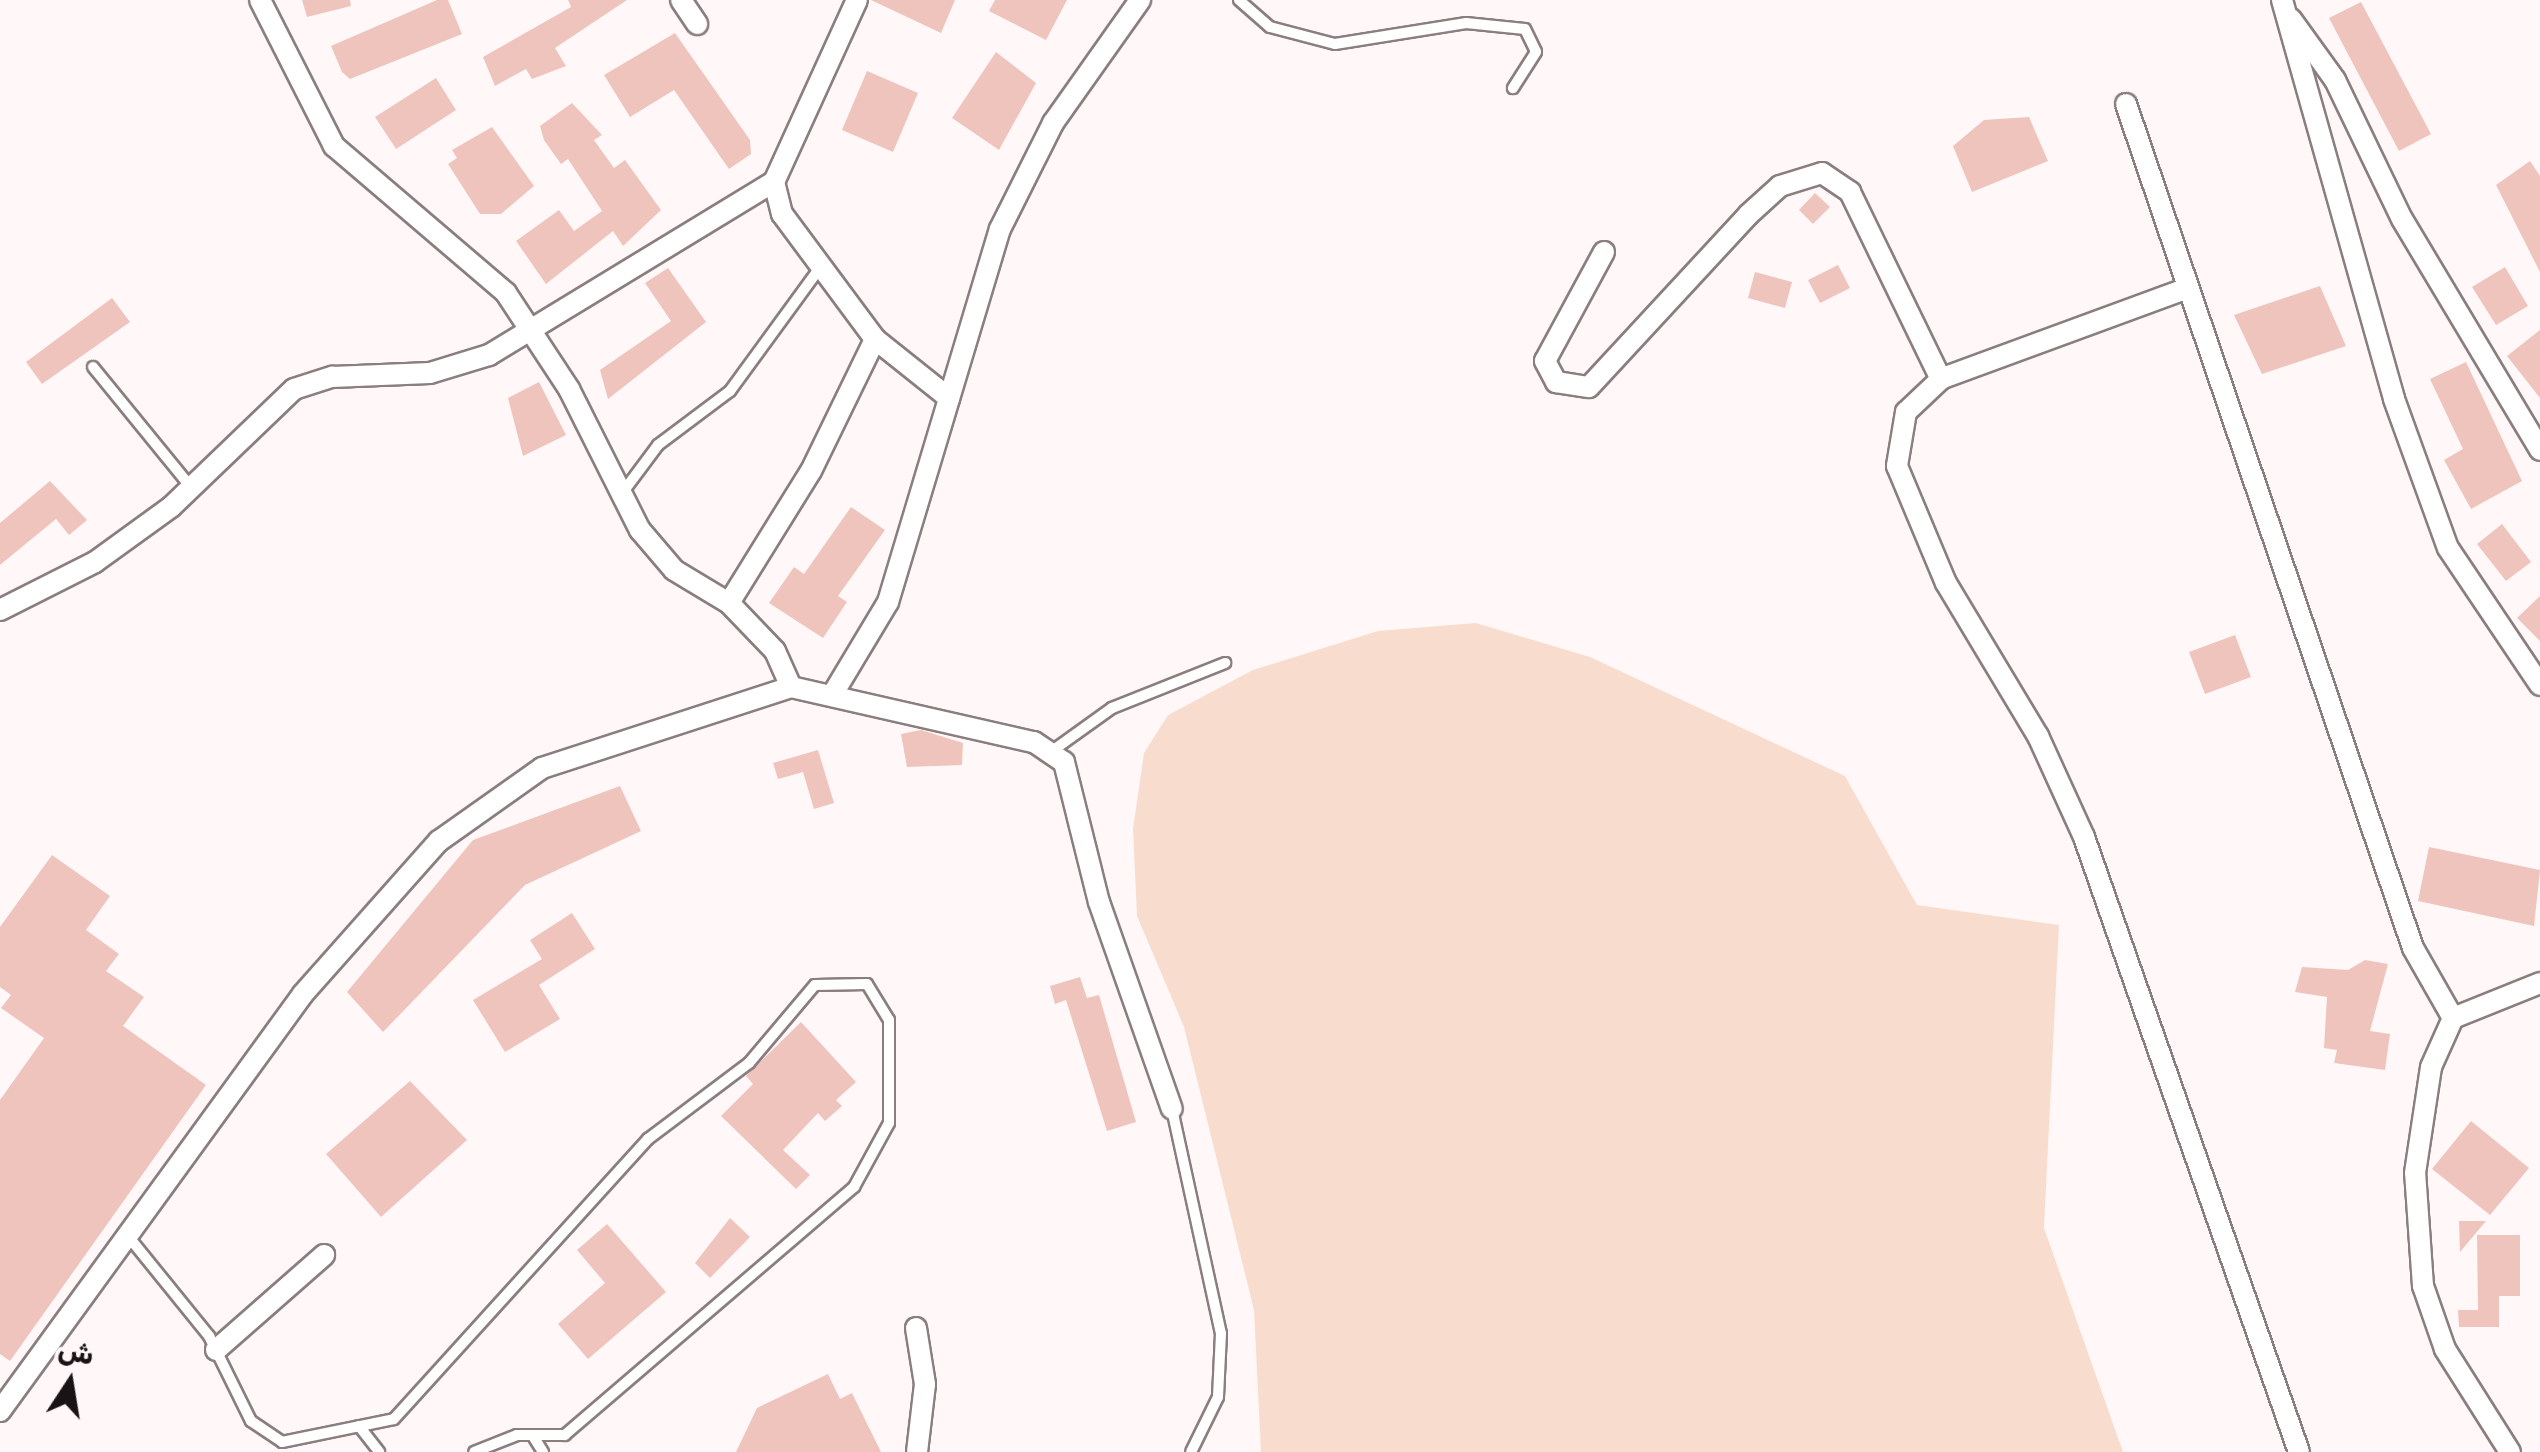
<!DOCTYPE html>
<meta charset="utf-8">
<style>
body{margin:0}
#map{position:relative;width:2540px;height:1452px;overflow:hidden;background:#fff7f8;font-family:Rubik,Cairo,sans-serif}
div>[style]{position:absolute}
[style*='--x']{left:calc(var(--x)*1px);top:calc(var(--y)*1px);width:calc(var(--w)*1px);rotate:calc(var(--a)*1deg)}
.green>*{inset:0;background:#f8ddcf}
.building>*{inset:0;background:#efc4bd}
.roads{filter:drop-shadow(2px 0 #8a7e7f) drop-shadow(-2px 0 #8a7e7f) drop-shadow(0 2px #8a7e7f) drop-shadow(0 -2px #8a7e7f)}
.lane>*{height:10px;margin:-5px;padding:0 5px;transform-origin:5px;border-radius:5px;background:#fff}
.street>*{height:20px;margin:-10px;padding:0 10px;transform-origin:10px;border-radius:10px;background:#fff}
span{translate:-50% -50%;white-space:nowrap;text-align:center;line-height:1.15;-webkit-text-stroke:8px #fff7f8;paint-order:stroke}
.north{position:absolute;left:20px;top:1332px;width:100px;height:100px;-webkit-text-stroke:8px #fff7f8;paint-order:stroke;rotate:12deg;font-size:28px;font-weight:700;line-height:40px;text-align:center;color:#181314}
.north::after{content:'';display:block;margin:auto;width:35px;height:45px;background:#181314;clip-path:polygon(50% 0,100% 100%,50% 72%,0 100%)}
</style>
<div id="map">
<div class="green">
<i style="clip-path:polygon(1476px 623px,1590px 657px,1845px 776px,1917px 905px,2059px 925px,2044px 1228px,2123px 1452px,1261px 1452px,1254px 1310px,1184px 1027px,1137px 916px,1133px 829px,1144px 753px,1168px 715px,1253px 670px,1378px 631px)"></i>
</div>
<div class="building">
<i style="clip-path:polygon(302px 0,350px 0,351px 6px,307px 17px)"></i>
<i style="clip-path:polygon(437px 0,448px 0,462px 34px,350px 79px,342px 72px,331px 46px)"></i>
<i style="clip-path:polygon(568px 0,627px 0,555px 48px,566px 66px,532px 79px,526px 69px,495px 86px,483px 57px,571px 7px)"></i>
<i style="clip-path:polygon(871px 0,955px 0,941px 33px)"></i>
<i style="clip-path:polygon(995px 0,1067px 0,1046px 40px,989px 11px)"></i>
<i style="clip-path:polygon(2361px 2px,2431px 134px,2399px 151px,2329px 18px)"></i>
<i style="clip-path:polygon(675px 33px,750px 140px,751px 154px,729px 169px,674px 90px,630px 117px,604px 75px)"></i>
<i style="clip-path:polygon(996px 52px,1036px 83px,999px 150px,952px 118px)"></i>
<i style="clip-path:polygon(867px 71px,918px 93px,893px 152px,842px 130px)"></i>
<i style="clip-path:polygon(436px 78px,456px 110px,396px 149px,375px 117px)"></i>
<i style="clip-path:polygon(572px 103px,602px 135px,594px 140px,614px 168px,625px 160px,661px 210px,623px 246px,613px 231px,546px 284px,516px 241px,559px 210px,574px 231px,602px 211px,568px 159px,561px 164px,544px 140px,540px 126px)"></i>
<i style="clip-path:polygon(2029px 117px,2048px 161px,1972px 192px,1953px 146px,1984px 120px)"></i>
<i style="clip-path:polygon(492px 127px,534px 186px,501px 214px,480px 214px,448px 164px,457px 158px,452px 150px)"></i>
<i style="clip-path:polygon(2530px 161px,2540px 176px,2540px 272px,2496px 185px)"></i>
<i style="clip-path:polygon(1815px 193px,1830px 207px,1813px 224px,1799px 210px)"></i>
<i style="clip-path:polygon(1838px 265px,1850px 288px,1820px 303px,1808px 280px)"></i>
<i style="clip-path:polygon(2505px 267px,2528px 306px,2496px 325px,2472px 287px)"></i>
<i style="clip-path:polygon(668px 268px,706px 322px,608px 399px,600px 370px,671px 321px,645px 283px)"></i>
<i style="clip-path:polygon(1755px 272px,1792px 282px,1785px 308px,1748px 298px)"></i>
<i style="clip-path:polygon(2320px 286px,2346px 346px,2262px 374px,2234px 315px)"></i>
<i style="clip-path:polygon(112px 298px,130px 322px,42px 384px,26px 362px)"></i>
<i style="clip-path:polygon(2540px 330px,2540px 398px,2507px 356px)"></i>
<i style="clip-path:polygon(2466px 362px,2522px 481px,2471px 509px,2444px 460px,2463px 449px,2430px 379px)"></i>
<i style="clip-path:polygon(539px 382px,566px 435px,523px 456px,508px 398px)"></i>
<i style="clip-path:polygon(50px 481px,87px 520px,69px 535px,56px 519px,0 565px,0 523px)"></i>
<i style="clip-path:polygon(851px 507px,885px 530px,838px 596px,847px 602px,823px 638px,769px 603px,794px 567px,804px 574px)"></i>
<i style="clip-path:polygon(2502px 524px,2531px 562px,2506px 581px,2477px 544px)"></i>
<i style="clip-path:polygon(2540px 596px,2540px 641px,2517px 618px)"></i>
<i style="clip-path:polygon(2235px 635px,2251px 677px,2205px 694px,2189px 652px)"></i>
<i style="clip-path:polygon(921px 730px,963px 743px,962px 765px,907px 767px,901px 734px)"></i>
<i style="clip-path:polygon(818px 750px,834px 803px,814px 809px,803px 772px,778px 779px,773px 763px)"></i>
<i style="clip-path:polygon(620px 786px,641px 831px,525px 885px,383px 1032px,347px 992px,473px 840px)"></i>
<i style="clip-path:polygon(2429px 847px,2540px 870px,2534px 926px,2418px 901px)"></i>
<i style="clip-path:polygon(52px 855px,110px 896px,86px 930px,119px 954px,106px 971px,144px 997px,123px 1026px,206px 1085px,10px 1361px,0 1354px,0 1100px,44px 1038px,1px 1008px,11px 995px,0 987px,0 927px)"></i>
<i style="clip-path:polygon(572px 913px,595px 949px,539px 985px,560px 1019px,505px 1052px,473px 1000px,542px 959px,530px 940px)"></i>
<i style="clip-path:polygon(2365px 960px,2388px 964px,2370px 1031px,2390px 1034px,2385px 1070px,2334px 1063px,2337px 1050px,2324px 1048px,2327px 997px,2295px 992px,2302px 967px,2348px 970px)"></i>
<i style="clip-path:polygon(1080px 977px,1087px 998px,1099px 995px,1136px 1122px,1107px 1131px,1066px 1000px,1055px 1004px,1050px 986px)"></i>
<i style="clip-path:polygon(801px 1022px,856px 1082px,836px 1100px,842px 1106px,825px 1121px,818px 1113px,783px 1150px,810px 1175px,796px 1189px,721px 1116px,753px 1084px,746px 1076px)"></i>
<i style="clip-path:polygon(410px 1081px,467px 1140px,381px 1217px,326px 1154px)"></i>
<i style="clip-path:polygon(2471px 1121px,2529px 1168px,2490px 1215px,2432px 1169px)"></i>
<i style="clip-path:polygon(730px 1218px,750px 1237px,710px 1278px,695px 1263px)"></i>
<i style="clip-path:polygon(2459px 1221px,2486px 1221px,2460px 1252px)"></i>
<i style="clip-path:polygon(607px 1224px,666px 1292px,588px 1359px,558px 1324px,605px 1283px,577px 1250px)"></i>
<i style="clip-path:polygon(2477px 1235px,2520px 1235px,2520px 1296px,2499px 1296px,2499px 1327px,2459px 1327px,2458px 1310px,2478px 1310px)"></i>
<i style="clip-path:polygon(828px 1374px,840px 1399px,852px 1393px,881px 1452px,736px 1452px,757px 1408px)"></i>
</div>
<div class="roads">
<div class="lane">
<i style="--x:1239;--y:0;--w:41;--a:41.1"></i>
<i style="--x:1270;--y:27;--w:67;--a:14.7"></i>
<i style="--x:1335;--y:44;--w:133;--a:-9.1"></i>
<i style="--x:1466;--y:23;--w:59;--a:5.8"></i>
<i style="--x:1525;--y:29;--w:25;--a:64"></i>
<i style="--x:1536;--y:52;--w:43;--a:122.6"></i>
<i style="--x:93;--y:367;--w:155;--a:50.8"></i>
<i style="--x:623;--y:492;--w:59;--a:-53.3"></i>
<i style="--x:658;--y:445;--w:90;--a:-36.9"></i>
<i style="--x:730;--y:391;--w:151;--a:-53.9"></i>
<i style="--x:1052;--y:751;--w:74;--a:-35.6"></i>
<i style="--x:1112;--y:708;--w:122;--a:-21.7"></i>
<i style="--x:1172;--y:1109;--w:229;--a:77.7"></i>
<i style="--x:1221;--y:1333;--w:64;--a:92.7"></i>
<i style="--x:1218;--y:1397;--w:61;--a:116.1"></i>
<i style="--x:128;--y:1236;--w:129;--a:51"></i>
<i style="--x:209;--y:1336;--w:95;--a:63.7"></i>
<i style="--x:251;--y:1421;--w:37;--a:34"></i>
<i style="--x:282;--y:1442;--w:114;--a:-11.6"></i>
<i style="--x:394;--y:1419;--w:378;--a:-47.8"></i>
<i style="--x:648;--y:1139;--w:126;--a:-37"></i>
<i style="--x:749;--y:1063;--w:102;--a:-49.8"></i>
<i style="--x:815;--y:985;--w:52;--a:-1.1"></i>
<i style="--x:867;--y:984;--w:42;--a:58.6"></i>
<i style="--x:889;--y:1020;--w:103;--a:90"></i>
<i style="--x:889;--y:1123;--w:73;--a:118.7"></i>
<i style="--x:854;--y:1187;--w:381;--a:139.4"></i>
<i style="--x:565;--y:1435;--w:48;--a:180"></i>
<i style="--x:517;--y:1435;--w:46;--a:158.4"></i>
<i style="--x:359;--y:1426;--w:33;--a:52"></i>
<i style="--x:533;--y:1436;--w:19;--a:58"></i>
</div>
<div class="street">
<i style="--x:260;--y:0;--w:164;--a:63.1"></i>
<i style="--x:334;--y:146;--w:226;--a:40.5"></i>
<i style="--x:506;--y:293;--w:115;--a:56.7"></i>
<i style="--x:569;--y:389;--w:158;--a:63.3"></i>
<i style="--x:640;--y:530;--w:52;--a:49.6"></i>
<i style="--x:674;--y:570;--w:64;--a:31"></i>
<i style="--x:729;--y:603;--w:66;--a:46.2"></i>
<i style="--x:775;--y:651;--w:39;--a:66"></i>
<i style="--x:681;--y:0;--w:29;--a:56"></i>
<i style="--x:2282;--y:0;--w:414;--a:74.3"></i>
<i style="--x:2394;--y:399;--w:158;--a:70.1"></i>
<i style="--x:2448;--y:548;--w:165;--a:56.1"></i>
<i style="--x:2291;--y:19;--w:75;--a:54.2"></i>
<i style="--x:2335;--y:80;--w:154;--a:64.3"></i>
<i style="--x:2402;--y:219;--w:269;--a:59.1"></i>
<i style="--x:2126;--y:104;--w:891;--a:71.22"></i>
<i style="--x:2413;--y:948;--w:81;--a:60.3"></i>
<i style="--x:1604;--y:252;--w:124;--a:118.4"></i>
<i style="--x:1545;--y:361;--w:24;--a:62"></i>
<i style="--x:1556;--y:382;--w:33;--a:9"></i>
<i style="--x:1589;--y:387;--w:234;--a:-47.2"></i>
<i style="--x:1748;--y:215;--w:43;--a:-42.2"></i>
<i style="--x:1780;--y:186;--w:44;--a:-17.2"></i>
<i style="--x:1822;--y:173;--w:34;--a:34"></i>
<i style="--x:1850;--y:192;--w:208;--a:64.1"></i>
<i style="--x:2185;--y:289;--w:260;--a:159.8"></i>
<i style="--x:1941;--y:379;--w:48;--a:136.7"></i>
<i style="--x:1906;--y:412;--w:55;--a:99.5"></i>
<i style="--x:1897;--y:466;--w:127;--a:67.3"></i>
<i style="--x:1946;--y:583;--w:179;--a:59"></i>
<i style="--x:2038;--y:736;--w:111;--a:65.5"></i>
<i style="--x:2084;--y:837;--w:651;--a:70.73"></i>
<i style="--x:875;--y:339;--w:95;--a:38.6"></i>
<i style="--x:729;--y:603;--w:155;--a:-58.2"></i>
<i style="--x:811;--y:471;--w:147;--a:-64.1"></i>
<i style="--x:875;--y:339;--w:156;--a:-126.6"></i>
<i style="--x:782;--y:214;--w:33;--a:-104"></i>
<i style="--x:774;--y:182;--w:200;--a:-65.5"></i>
<i style="--x:0;--y:610;--w:106;--a:-26.8"></i>
<i style="--x:95;--y:562;--w:94;--a:-35.9"></i>
<i style="--x:171;--y:507;--w:170;--a:-43.8"></i>
<i style="--x:294;--y:389;--w:40;--a:-18"></i>
<i style="--x:332;--y:377;--w:98;--a:-2.3"></i>
<i style="--x:430;--y:373;--w:62;--a:-17"></i>
<i style="--x:489;--y:355;--w:333;--a:-31.3"></i>
<i style="--x:834;--y:692;--w:105;--a:-59"></i>
<i style="--x:888;--y:602;--w:389;--a:-73.3"></i>
<i style="--x:1000;--y:229;--w:119;--a:-63.4"></i>
<i style="--x:1053;--y:123;--w:151;--a:-54.7"></i>
<i style="--x:916;--y:1328;--w:57;--a:80.9"></i>
<i style="--x:925;--y:1384;--w:68;--a:96.7"></i>
<i style="--x:216;--y:1350;--w:144;--a:-41.3"></i>
<i style="--x:0;--y:1411;--w:515;--a:-54"></i>
<i style="--x:303;--y:994;--w:205;--a:-48.4"></i>
<i style="--x:439;--y:841;--w:126;--a:-35.3"></i>
<i style="--x:542;--y:768;--w:262;--a:-18"></i>
<i style="--x:791;--y:687;--w:249;--a:12.8"></i>
<i style="--x:1034;--y:742;--w:36;--a:34"></i>
<i style="--x:1064;--y:762;--w:144;--a:76"></i>
<i style="--x:1099;--y:902;--w:219;--a:70.6"></i>
<i style="--x:2510;--y:1452;--w:122;--a:-122.3"></i>
<i style="--x:2445;--y:1349;--w:67;--a:-109.2"></i>
<i style="--x:2423;--y:1286;--w:113;--a:-94"></i>
<i style="--x:2415;--y:1173;--w:107;--a:-81.4"></i>
<i style="--x:2431;--y:1067;--w:54;--a:-65.8"></i>
<i style="--x:2453;--y:1018;--w:94;--a:-21.9"></i>
</div>
</div>
<div class="north">ش</div>
</div>
